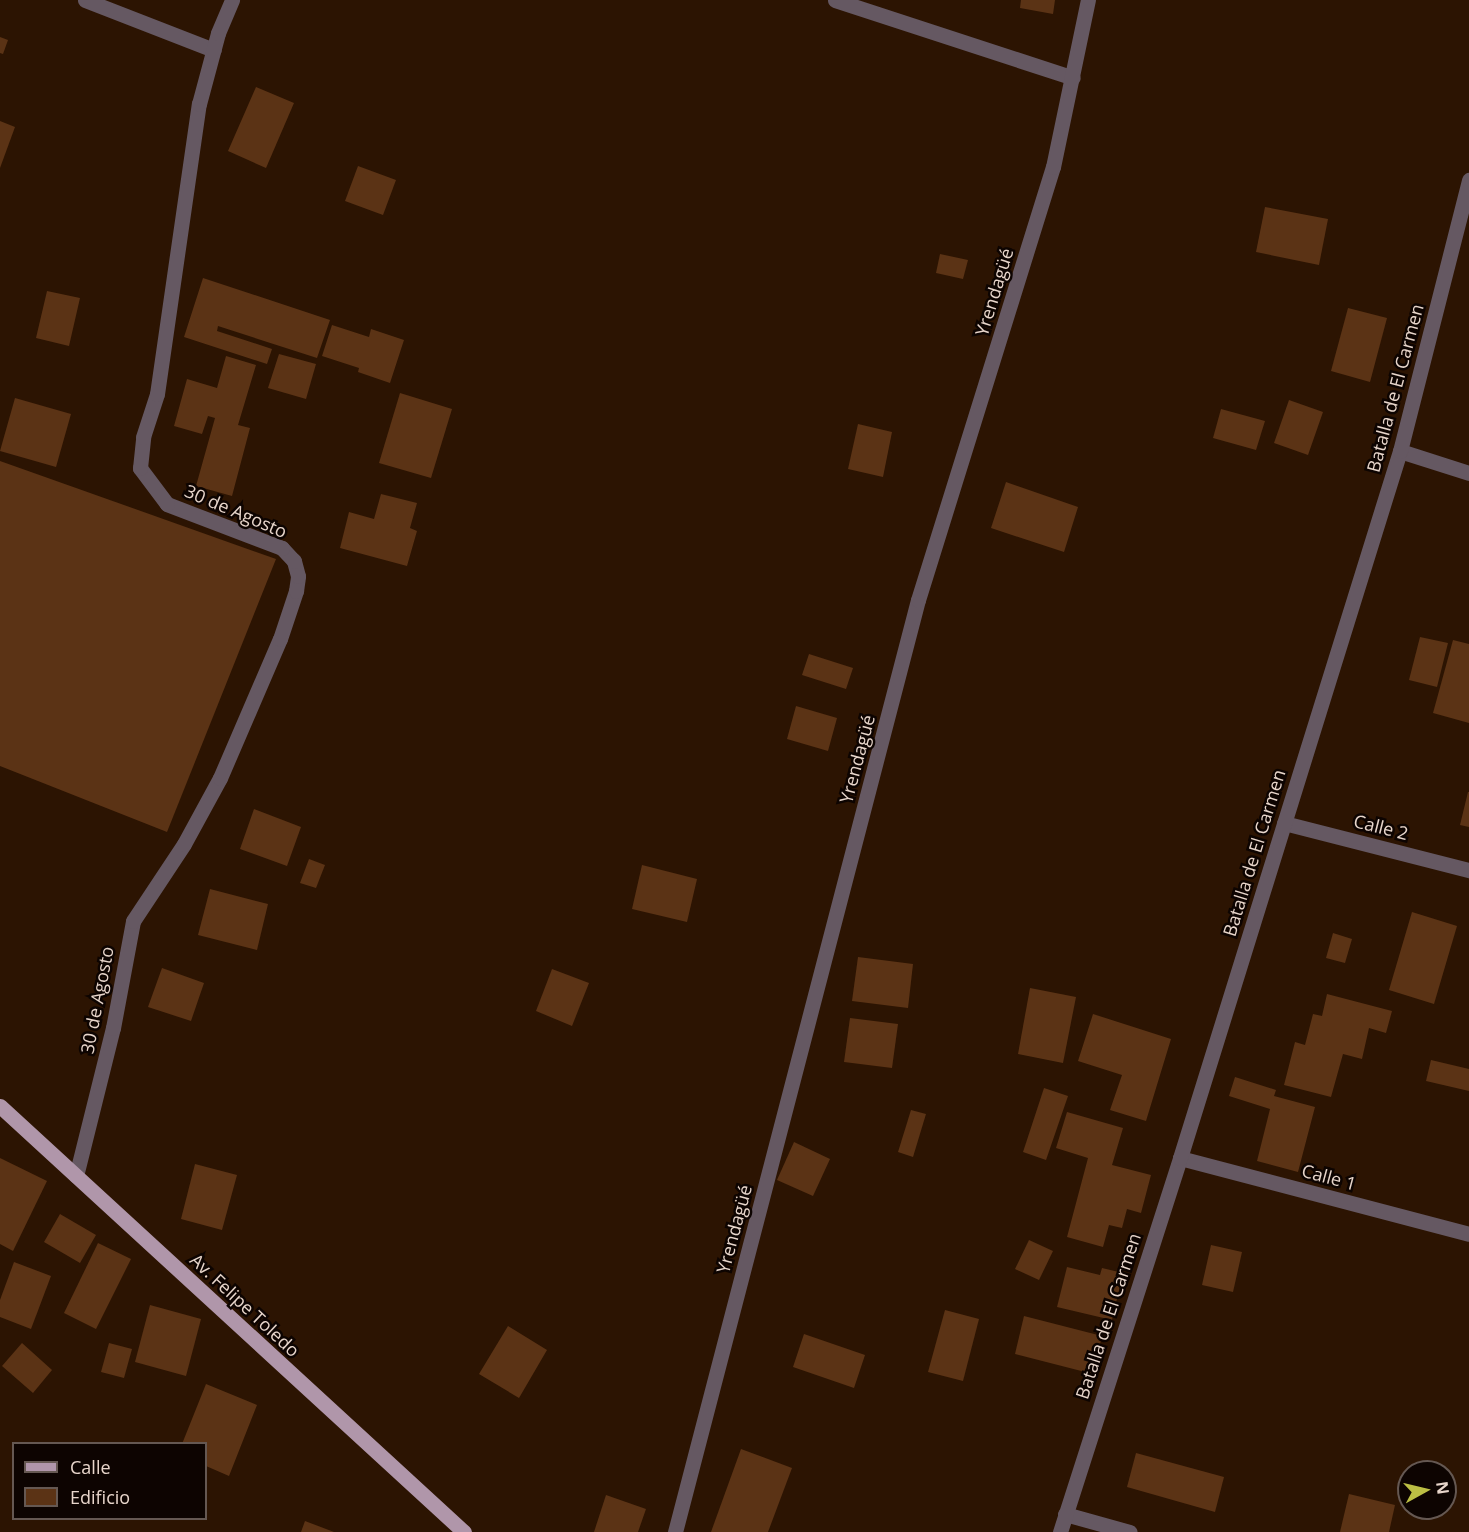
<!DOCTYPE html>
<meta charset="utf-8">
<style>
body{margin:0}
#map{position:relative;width:1469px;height:1532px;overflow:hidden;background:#2c1402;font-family:"Open Sans",sans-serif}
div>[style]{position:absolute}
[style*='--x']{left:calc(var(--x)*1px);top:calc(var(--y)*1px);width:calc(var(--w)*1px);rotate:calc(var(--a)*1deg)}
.building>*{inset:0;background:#5b3315}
.minor>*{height:15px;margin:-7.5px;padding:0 7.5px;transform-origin:7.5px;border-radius:7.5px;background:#655862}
.major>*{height:15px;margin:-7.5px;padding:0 7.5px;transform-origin:7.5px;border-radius:7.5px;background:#b096aa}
span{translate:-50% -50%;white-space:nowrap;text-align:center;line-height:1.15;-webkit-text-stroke:5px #0d0401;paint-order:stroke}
.street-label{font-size:18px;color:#e8d6cb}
.legend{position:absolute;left:12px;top:1442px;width:195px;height:78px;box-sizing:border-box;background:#0d0401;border:2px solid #655852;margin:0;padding:8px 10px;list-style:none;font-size:18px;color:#e8d6cb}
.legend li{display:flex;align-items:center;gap:12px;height:30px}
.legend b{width:30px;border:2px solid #655852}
.north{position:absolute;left:1397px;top:1460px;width:60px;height:60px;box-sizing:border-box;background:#0d0401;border:2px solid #655852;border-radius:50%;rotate:82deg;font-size:16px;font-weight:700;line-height:24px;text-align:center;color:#e8d6cb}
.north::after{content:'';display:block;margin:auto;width:21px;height:27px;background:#bcbf44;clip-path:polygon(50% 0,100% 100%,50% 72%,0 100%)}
</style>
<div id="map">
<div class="building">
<i style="clip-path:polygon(1021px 0,1055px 0,1053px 14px,1020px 8px)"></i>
<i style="clip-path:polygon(0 37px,8px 40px,3px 54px,0 53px)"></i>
<i style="clip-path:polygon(256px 87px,294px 103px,266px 168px,228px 151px)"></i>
<i style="clip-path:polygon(0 121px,15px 127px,0 168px)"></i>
<i style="clip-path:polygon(358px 166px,396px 180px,383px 215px,345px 201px)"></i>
<i style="clip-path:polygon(1265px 207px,1328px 219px,1319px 265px,1256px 252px)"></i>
<i style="clip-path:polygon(940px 254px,968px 260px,963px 279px,936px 273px)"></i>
<i style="clip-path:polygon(203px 278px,330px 320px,317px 358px,218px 326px,217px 331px,272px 349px,267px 364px,184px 337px)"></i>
<i style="clip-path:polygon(47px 291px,80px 298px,69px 346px,36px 338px)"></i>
<i style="clip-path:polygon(1348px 308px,1387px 318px,1370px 382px,1331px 371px)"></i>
<i style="clip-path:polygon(332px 325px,369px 337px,371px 329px,404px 340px,390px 383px,358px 372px,359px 368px,322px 356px)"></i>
<i style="clip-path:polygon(279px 354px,316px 364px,306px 399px,268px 388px)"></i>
<i style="clip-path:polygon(226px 356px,256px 365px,238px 425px,250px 428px,232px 496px,196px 486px,215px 418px,208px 416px,202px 434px,174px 426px,187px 379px,217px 388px)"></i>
<i style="clip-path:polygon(400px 393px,452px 409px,431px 478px,379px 463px)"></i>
<i style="clip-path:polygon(15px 398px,71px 414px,56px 467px,0 451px)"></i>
<i style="clip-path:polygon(1289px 400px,1323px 412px,1308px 455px,1274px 443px)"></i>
<i style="clip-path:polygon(1221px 409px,1265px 421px,1256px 450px,1213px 438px)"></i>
<i style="clip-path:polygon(858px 424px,892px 432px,883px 477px,848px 469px)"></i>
<i style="clip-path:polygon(0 461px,276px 559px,167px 832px,0 766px)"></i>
<i style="clip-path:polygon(1006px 482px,1078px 507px,1064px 552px,991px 528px)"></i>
<i style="clip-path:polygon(381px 494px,417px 503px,410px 528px,417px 531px,407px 566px,340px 548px,349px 512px,374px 519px)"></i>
<i style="clip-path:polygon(1420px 637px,1448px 643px,1437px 687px,1409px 680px)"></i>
<i style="clip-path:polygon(1453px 640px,1469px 644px,1469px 723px,1433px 713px)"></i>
<i style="clip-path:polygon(809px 654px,853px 668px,846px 689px,802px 675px)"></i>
<i style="clip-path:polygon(796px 706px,837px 718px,828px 751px,787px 739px)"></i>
<i style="clip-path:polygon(1468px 792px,1469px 792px,1469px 827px,1460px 825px)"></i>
<i style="clip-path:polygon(254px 809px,301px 827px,287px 866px,240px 849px)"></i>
<i style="clip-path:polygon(309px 859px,325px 865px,316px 888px,300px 883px)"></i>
<i style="clip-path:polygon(642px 865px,697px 879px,687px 922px,632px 909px)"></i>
<i style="clip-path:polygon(210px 889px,268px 904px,257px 950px,198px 935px)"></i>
<i style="clip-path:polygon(1412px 912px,1457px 926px,1434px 1004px,1389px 990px)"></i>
<i style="clip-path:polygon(1333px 933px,1352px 939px,1345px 963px,1326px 958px)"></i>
<i style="clip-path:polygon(858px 957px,913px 964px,908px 1008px,852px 1001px)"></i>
<i style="clip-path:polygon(162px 968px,204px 983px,191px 1021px,148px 1007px)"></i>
<i style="clip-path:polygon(552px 969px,589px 983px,572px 1026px,536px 1011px)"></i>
<i style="clip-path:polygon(1030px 988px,1076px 997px,1063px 1063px,1018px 1054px)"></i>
<i style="clip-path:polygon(1327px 994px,1392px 1011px,1386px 1033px,1369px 1028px,1362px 1059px,1343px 1054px,1331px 1097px,1284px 1085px,1295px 1042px,1305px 1045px,1313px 1014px,1322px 1016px)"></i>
<i style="clip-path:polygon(1093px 1014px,1171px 1039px,1146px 1121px,1110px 1110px,1122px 1075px,1078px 1061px)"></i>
<i style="clip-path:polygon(850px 1018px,898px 1024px,892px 1068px,844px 1062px)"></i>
<i style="clip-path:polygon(1431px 1060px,1469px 1069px,1469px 1091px,1426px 1081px)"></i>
<i style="clip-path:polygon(1235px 1077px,1276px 1090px,1274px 1096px,1315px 1107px,1298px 1172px,1257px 1161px,1270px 1109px,1229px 1096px)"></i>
<i style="clip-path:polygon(1044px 1088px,1068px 1096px,1046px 1160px,1023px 1152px)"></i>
<i style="clip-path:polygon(911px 1110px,926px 1114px,913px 1157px,898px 1152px)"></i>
<i style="clip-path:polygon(1067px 1112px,1123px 1128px,1112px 1165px,1151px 1175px,1141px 1213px,1127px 1209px,1122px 1228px,1109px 1225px,1103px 1247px,1067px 1237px,1088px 1158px,1056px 1148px)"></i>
<i style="clip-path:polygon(794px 1142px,830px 1159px,813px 1196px,777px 1180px)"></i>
<i style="clip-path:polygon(0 1158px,47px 1181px,13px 1251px,0 1244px)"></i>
<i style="clip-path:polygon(195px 1164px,237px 1175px,222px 1230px,181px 1219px)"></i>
<i style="clip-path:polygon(60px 1214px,96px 1235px,80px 1263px,44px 1242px)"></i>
<i style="clip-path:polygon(1029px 1240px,1053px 1251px,1039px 1280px,1015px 1269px)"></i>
<i style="clip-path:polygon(98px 1243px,131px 1259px,96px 1329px,64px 1313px)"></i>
<i style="clip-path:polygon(1211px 1245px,1242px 1252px,1233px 1292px,1202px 1285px)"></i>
<i style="clip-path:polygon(14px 1262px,51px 1276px,31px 1329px,0 1317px,0 1300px)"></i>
<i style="clip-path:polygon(1067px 1267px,1100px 1275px,1102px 1268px,1123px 1273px,1112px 1320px,1057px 1307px)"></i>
<i style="clip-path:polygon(150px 1305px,201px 1319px,186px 1376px,135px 1362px)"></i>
<i style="clip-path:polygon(945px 1310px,979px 1319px,963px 1381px,928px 1372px)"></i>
<i style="clip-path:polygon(1024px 1316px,1102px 1336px,1093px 1374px,1015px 1354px)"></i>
<i style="clip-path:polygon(508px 1326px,547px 1350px,519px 1398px,479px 1374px)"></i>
<i style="clip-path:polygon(804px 1334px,865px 1355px,854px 1388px,793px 1367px)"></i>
<i style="clip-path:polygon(22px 1343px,52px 1370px,33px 1393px,2px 1366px)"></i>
<i style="clip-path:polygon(109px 1343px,132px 1349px,124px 1378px,101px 1372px)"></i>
<i style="clip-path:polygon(206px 1384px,257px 1405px,229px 1476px,206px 1466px,206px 1444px,182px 1444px)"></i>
<i style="clip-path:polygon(741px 1449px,792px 1468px,768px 1532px,711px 1532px)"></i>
<i style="clip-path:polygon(1136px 1453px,1224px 1477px,1215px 1512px,1127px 1487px)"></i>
<i style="clip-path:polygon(1349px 1494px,1395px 1505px,1389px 1532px,1340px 1532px)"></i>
<i style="clip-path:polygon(606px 1495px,646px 1509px,638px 1532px,594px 1532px)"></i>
<i style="clip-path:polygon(305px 1521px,334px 1532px,301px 1532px)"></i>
</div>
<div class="minor">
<i style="--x:85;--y:0;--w:138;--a:21.2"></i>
<i style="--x:835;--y:0;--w:250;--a:18.1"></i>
<i style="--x:1400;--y:451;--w:72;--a:17.7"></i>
<i style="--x:1284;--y:823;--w:191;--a:14.3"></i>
<i style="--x:1180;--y:1158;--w:299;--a:14.7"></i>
<i style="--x:76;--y:1176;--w:153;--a:-76"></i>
<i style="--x:113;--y:1028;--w:109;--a:-79.4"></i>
<i style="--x:133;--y:921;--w:92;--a:-56.5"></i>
<i style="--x:184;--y:844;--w:75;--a:-61.4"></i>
<i style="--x:220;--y:778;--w:151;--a:-66.7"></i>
<i style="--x:280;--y:639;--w:51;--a:-71.6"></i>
<i style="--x:296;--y:591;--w:15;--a:-82"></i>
<i style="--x:298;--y:576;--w:16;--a:-105"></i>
<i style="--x:294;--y:561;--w:18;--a:-133"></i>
<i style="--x:282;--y:548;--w:123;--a:-159.1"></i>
<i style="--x:167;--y:504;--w:45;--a:-126.9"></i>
<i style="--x:140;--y:468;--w:31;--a:-84"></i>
<i style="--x:143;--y:437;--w:45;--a:-72"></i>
<i style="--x:157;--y:394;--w:293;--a:-81.8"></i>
<i style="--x:199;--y:104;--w:73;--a:-75"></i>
<i style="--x:218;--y:33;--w:36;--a:-67"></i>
<i style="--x:1065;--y:1514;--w:67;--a:15.5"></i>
<i style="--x:675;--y:1532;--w:963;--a:-75.39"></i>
<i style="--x:918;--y:600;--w:454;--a:-72.7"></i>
<i style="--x:1053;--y:167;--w:171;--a:-78.2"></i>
<i style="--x:1060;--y:1532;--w:393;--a:-72.2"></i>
<i style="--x:1180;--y:1158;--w:740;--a:-72.72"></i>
<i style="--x:1400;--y:451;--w:280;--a:-75.7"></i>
</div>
<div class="major">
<i style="--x:0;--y:1106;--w:630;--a:42.56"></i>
</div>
<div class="street-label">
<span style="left:994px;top:292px;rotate:-73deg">Yrendagüé</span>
<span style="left:1395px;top:388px;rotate:-75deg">Batalla de El Carmen</span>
<span style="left:236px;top:511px;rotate:23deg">30 de Agosto</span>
<span style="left:857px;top:759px;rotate:-75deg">Yrendagüé</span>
<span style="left:1381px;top:827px;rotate:14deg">Calle 2</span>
<span style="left:1254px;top:853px;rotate:-73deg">Batalla de El Carmen</span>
<span style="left:97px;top:1000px;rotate:-79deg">30 de Agosto</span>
<span style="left:1329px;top:1177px;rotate:15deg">Calle 1</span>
<span style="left:734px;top:1229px;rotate:-75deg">Yrendagüé</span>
<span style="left:245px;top:1305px;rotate:43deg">Av. Felipe Toledo</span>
<span style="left:1108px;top:1316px;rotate:-72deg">Batalla de El Carmen</span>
</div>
<ul class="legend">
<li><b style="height:8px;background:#b096aa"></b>Calle</li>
<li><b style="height:16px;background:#5b3315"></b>Edificio</li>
</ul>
<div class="north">N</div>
</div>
